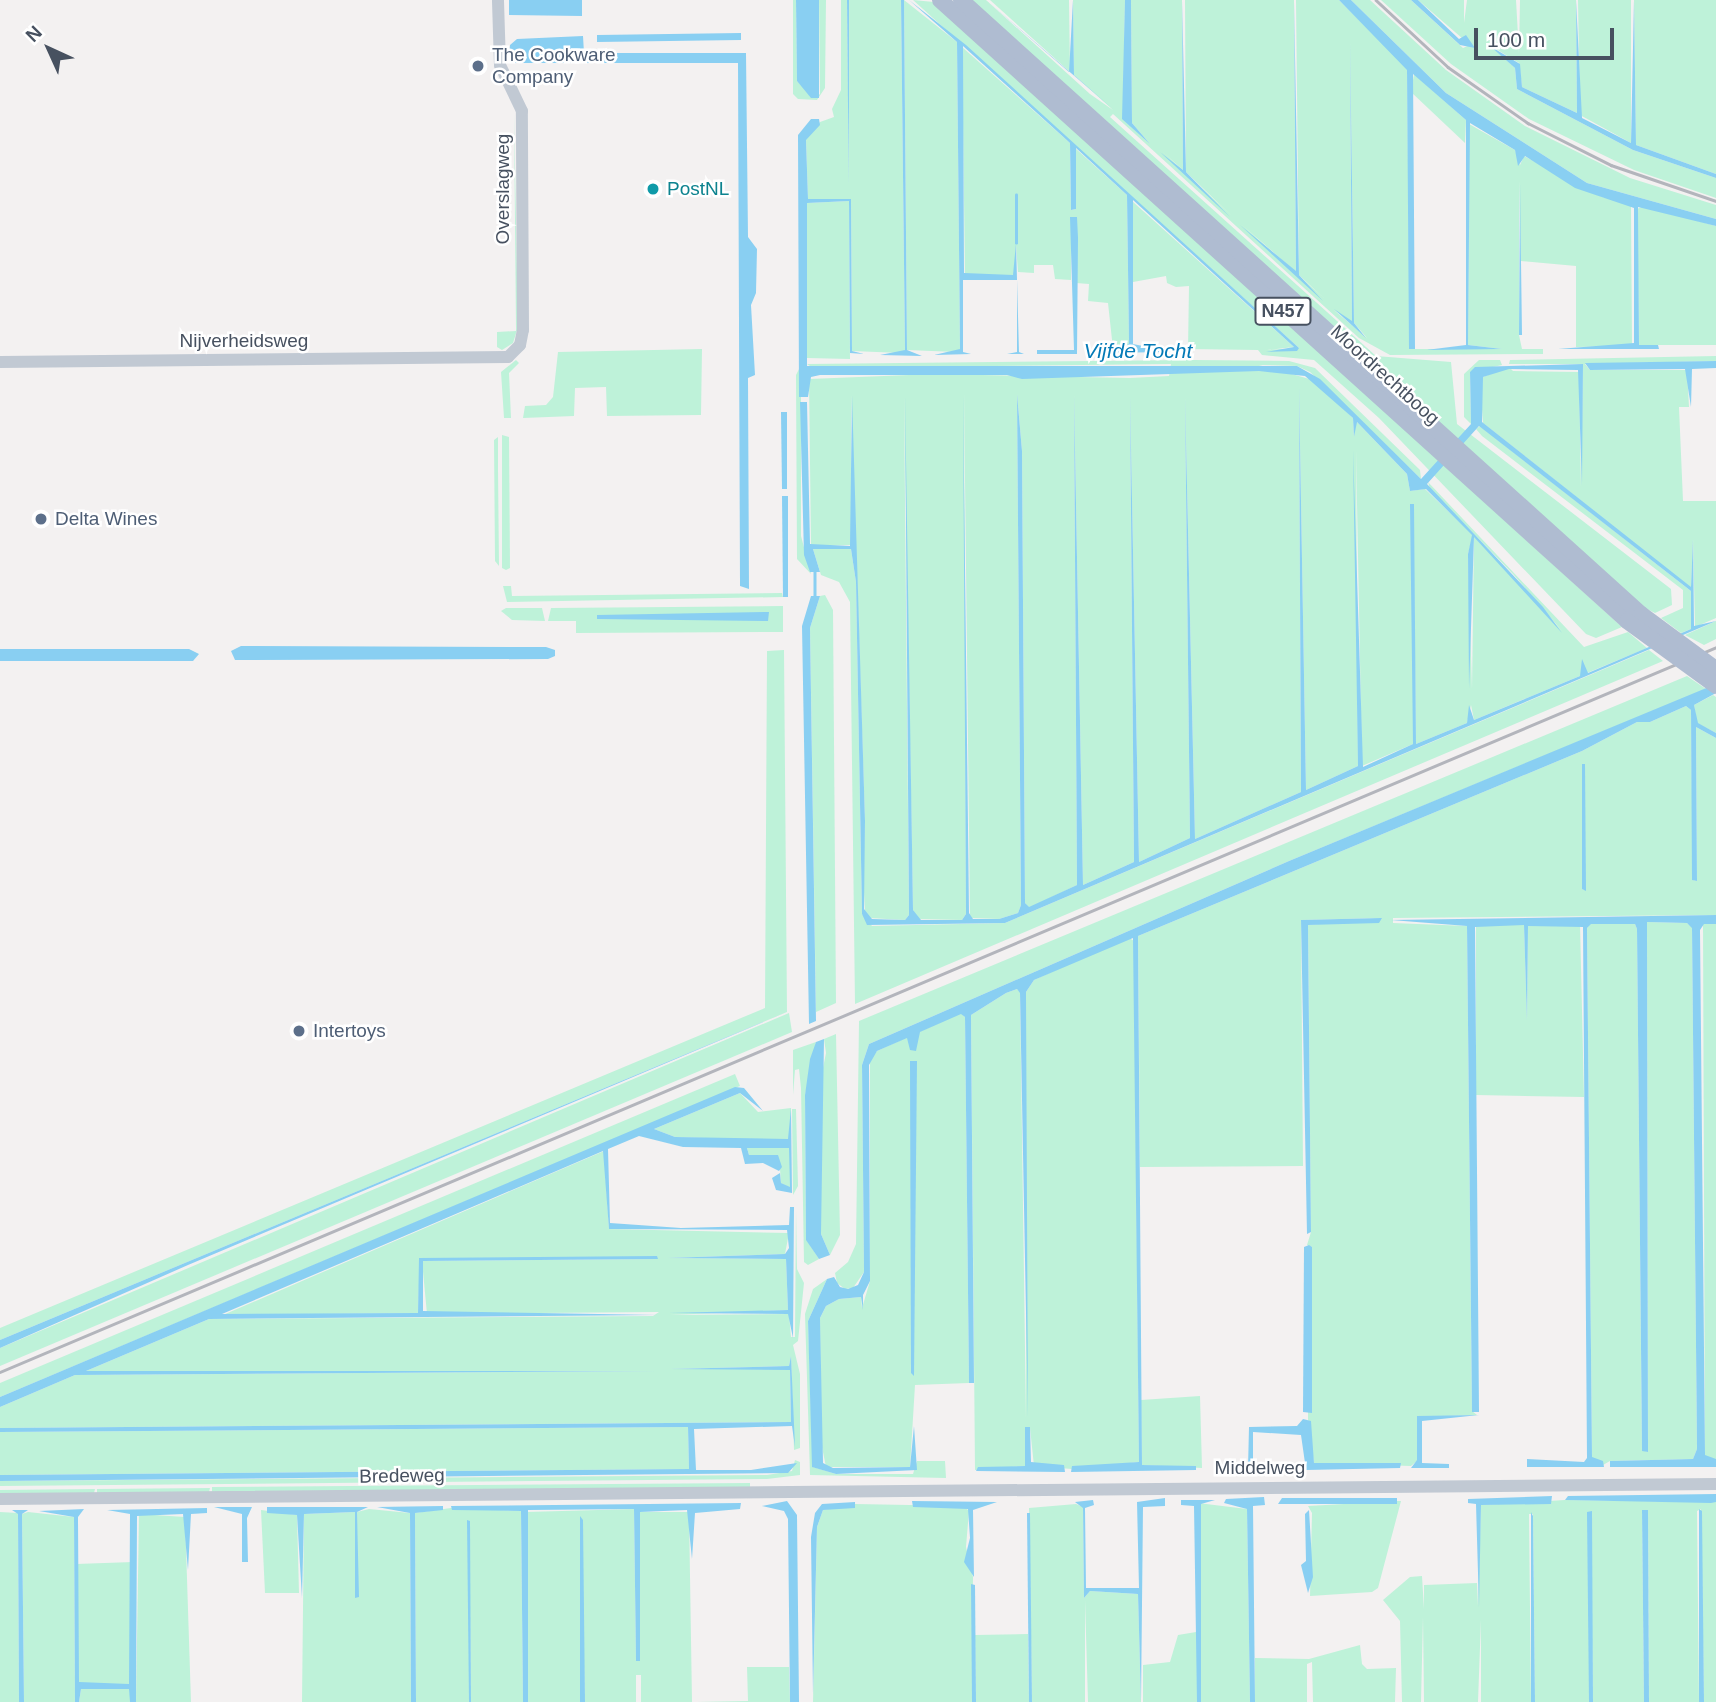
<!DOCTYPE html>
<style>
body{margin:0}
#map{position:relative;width:1716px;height:1702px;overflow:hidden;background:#f3f1f1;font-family:Helvetica,sans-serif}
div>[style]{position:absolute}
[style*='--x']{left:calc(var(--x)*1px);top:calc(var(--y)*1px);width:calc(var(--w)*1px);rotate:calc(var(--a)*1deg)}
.green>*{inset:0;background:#bef2d9}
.water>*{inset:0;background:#89cff2}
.stream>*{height:2.5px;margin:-1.25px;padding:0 1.25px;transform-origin:1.25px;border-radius:1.25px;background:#89cff2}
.minor>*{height:12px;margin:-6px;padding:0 6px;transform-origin:6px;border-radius:6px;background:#c1c9d3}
.major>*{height:16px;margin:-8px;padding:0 8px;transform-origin:8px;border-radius:8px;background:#afbcd1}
.rail>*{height:2.5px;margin:-1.25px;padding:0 1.25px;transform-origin:1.25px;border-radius:1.25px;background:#b3b5bc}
.major-bridge>*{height:16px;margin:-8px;padding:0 8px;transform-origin:8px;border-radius:8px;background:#afbcd1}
.dots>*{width:19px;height:19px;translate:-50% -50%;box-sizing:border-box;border:4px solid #fff;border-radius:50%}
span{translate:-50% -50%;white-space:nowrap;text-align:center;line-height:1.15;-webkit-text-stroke:5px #fff;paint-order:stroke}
.shield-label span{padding:2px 5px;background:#fff;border:2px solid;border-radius:5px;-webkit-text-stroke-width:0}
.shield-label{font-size:18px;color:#475160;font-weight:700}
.service-label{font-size:19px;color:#4e5e75}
.left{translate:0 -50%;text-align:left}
.street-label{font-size:19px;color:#475160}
.culture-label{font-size:19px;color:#0d838f}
.water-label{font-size:21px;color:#047ab7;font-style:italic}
.north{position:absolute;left:14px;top:14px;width:70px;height:70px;-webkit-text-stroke:5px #fff;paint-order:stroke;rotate:315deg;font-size:19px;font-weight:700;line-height:28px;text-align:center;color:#475160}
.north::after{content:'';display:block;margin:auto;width:24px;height:32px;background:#475160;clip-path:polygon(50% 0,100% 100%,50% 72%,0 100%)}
.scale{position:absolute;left:1474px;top:28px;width:140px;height:32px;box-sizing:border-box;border:4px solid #475160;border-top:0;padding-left:9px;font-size:21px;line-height:24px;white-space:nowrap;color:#475160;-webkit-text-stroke:5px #fff;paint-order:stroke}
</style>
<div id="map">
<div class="green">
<i style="clip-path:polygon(793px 0,796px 0,797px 81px,815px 98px,820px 94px,819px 0,826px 0,825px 88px,817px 100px,798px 99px,793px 94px)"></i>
<i style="clip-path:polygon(841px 0,847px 0,849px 185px,849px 0,901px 0,905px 350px,901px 353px,852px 351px,851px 199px,808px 199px,806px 139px,820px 122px,834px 117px,832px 109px,841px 90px)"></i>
<i style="clip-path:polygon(904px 0,957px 42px,960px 349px,956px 352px,907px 350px)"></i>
<i style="clip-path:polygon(913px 0,934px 2px,1622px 627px,1596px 638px,1586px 634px,1379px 418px,1314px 360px,1262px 355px,1258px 350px,1188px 349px,1189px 286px,1176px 287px,1167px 283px,1166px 276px,1133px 282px,1132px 201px,1294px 347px,1267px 350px,1299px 348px)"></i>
<i style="clip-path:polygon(evenodd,968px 0,986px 0,1090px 94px,1113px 110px,1074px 75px,1073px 0,1125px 0,1123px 119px,1150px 144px,1132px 123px,1131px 0,1182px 0,1183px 170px,1162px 151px,1232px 216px,1186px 172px,1185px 0,1294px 0,1296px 272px,1241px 224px,1325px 299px,1299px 275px,1296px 0,1339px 0,1407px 68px,1410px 349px,1502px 349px,1468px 345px,1469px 124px,1515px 150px,1520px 165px,1524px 156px,1602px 197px,1631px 203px,1632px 346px,1576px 347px,1576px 266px,1521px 261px,1519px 181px,1519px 335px,1522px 349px,1543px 349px,1543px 354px,1390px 355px,1359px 338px,1113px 114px,1110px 117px,1376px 356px,1451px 362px,1457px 424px,1671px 589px,1672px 605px,1655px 613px,1639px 605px,968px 0,1350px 41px,1354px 323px,1367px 338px,1334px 310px,1352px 322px,1350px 41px)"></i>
<i style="clip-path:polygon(990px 0,1069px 0,1070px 72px)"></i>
<i style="clip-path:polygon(1351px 0,1370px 0,1446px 70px,1525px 126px,1630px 178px,1716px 205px,1716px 219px,1587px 183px,1446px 93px)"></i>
<i style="clip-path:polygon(1381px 0,1411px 0,1463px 48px,1470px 45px,1418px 0,1464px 0,1464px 23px,1467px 0,1516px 0,1519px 53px,1520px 0,1576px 0,1577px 113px,1522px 87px,1519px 63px,1491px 46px,1515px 68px,1517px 89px,1633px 150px,1716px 178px,1716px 198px,1634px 170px,1529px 119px,1451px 64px)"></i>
<i style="clip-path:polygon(1578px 0,1631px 0,1631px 143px,1580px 115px)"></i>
<i style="clip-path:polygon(1634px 0,1716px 0,1716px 174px,1636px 145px)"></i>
<i style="clip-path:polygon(962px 47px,1070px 143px,1071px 210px,1076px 209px,1075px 148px,1127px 195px,1129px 343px,1125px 349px,1113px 349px,1108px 303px,1088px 301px,1089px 284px,1076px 283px,1076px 239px,1071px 234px,1071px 280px,1055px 279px,1053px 265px,1034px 265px,1034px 273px,1018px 272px,1016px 245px,1014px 275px,996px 279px,965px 275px)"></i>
<i style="clip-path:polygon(1414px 74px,1466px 120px,1465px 143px,1411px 92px)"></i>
<i style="clip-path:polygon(514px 111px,518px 327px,513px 343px,502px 350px,497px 347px,497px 332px,516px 331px)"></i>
<i style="clip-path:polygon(849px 201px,850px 359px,807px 358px,807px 203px)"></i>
<i style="clip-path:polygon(1644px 206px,1716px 226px,1716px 345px,1639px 345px,1637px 209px)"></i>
<i style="clip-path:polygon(702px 349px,701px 415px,607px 416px,606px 387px,575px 388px,574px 416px,523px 418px,525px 406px,546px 405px,553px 397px,558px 352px)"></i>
<i style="clip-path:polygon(1716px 356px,1716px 361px,1585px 364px,1590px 370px,1687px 370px,1689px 407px,1679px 407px,1683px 501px,1716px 501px,1716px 618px,1695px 627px,1693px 539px,1691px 588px,1483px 423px,1480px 382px,1483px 377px,1509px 367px,1513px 371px,1579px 372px,1581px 487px,1583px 364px,1509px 364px,1510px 360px)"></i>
<i style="clip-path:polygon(516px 360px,519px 363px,509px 373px,511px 418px,504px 418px,501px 372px)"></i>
<i style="clip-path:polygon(1193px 360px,1289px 361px,1315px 368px,1420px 470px,1421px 479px,1310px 372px,1297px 366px,1259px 365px,1313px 380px,1353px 418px,1354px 437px,1356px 421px,1407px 474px,1410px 491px,1425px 489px,1473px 535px,1468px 554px,1472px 689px,1474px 536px,1562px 631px,1513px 574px,1430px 489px,1428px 482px,1584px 647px,1628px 632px,1647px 648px,1474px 720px,1471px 705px,1467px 723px,1416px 744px,1413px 504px,1413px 744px,1362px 766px,1356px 450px,1358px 766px,1306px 790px,1299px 387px,1301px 792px,1195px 839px,1185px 397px,1190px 838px,1139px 862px,1130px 396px,1134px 862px,1083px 885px,1074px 394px,1077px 885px,1029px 908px,1025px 903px,1022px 451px,1017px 394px,1021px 905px,1018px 913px,999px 919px,970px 918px,964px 392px,966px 914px,962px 920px,917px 919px,913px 910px,904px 396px,909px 915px,905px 920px,869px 918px,865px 912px,863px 873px,865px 821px,851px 395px,851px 545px,811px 546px,809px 379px,934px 374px,1130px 378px,1169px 376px,1171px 364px,813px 368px,807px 364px)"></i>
<i style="clip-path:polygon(1479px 360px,1500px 360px,1502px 365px,1470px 372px,1471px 424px,1464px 417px,1464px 374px)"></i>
<i style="clip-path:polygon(801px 365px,801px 536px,811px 574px,797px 559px,796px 375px)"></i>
<i style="clip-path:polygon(1480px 426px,1691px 591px,1691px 629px,1681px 633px,1661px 618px,1683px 608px,1683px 590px,1482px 436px,1476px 429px)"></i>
<i style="clip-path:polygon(502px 435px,509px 437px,510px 568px,506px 570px,502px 568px)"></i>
<i style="clip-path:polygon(498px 437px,498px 468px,499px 566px,495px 561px,494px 440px)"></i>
<i style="clip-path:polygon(813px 549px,851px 549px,856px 582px,862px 914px,872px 926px,1005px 923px,1649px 650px,1663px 661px,855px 1004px,850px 602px,839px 582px,821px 575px)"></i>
<i style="clip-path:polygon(503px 586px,511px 586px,512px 596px,782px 593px,783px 597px,507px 602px)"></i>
<i style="clip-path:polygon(825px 595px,833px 610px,836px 1003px,816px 1012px,810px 628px,820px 596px)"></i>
<i style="clip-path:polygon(783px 606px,783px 632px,576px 633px,576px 621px,548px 621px,551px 608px)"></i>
<i style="clip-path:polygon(506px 608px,542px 608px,545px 621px,512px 620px,501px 611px)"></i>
<i style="clip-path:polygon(1716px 621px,1716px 639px,1704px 645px,1685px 635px)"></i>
<i style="clip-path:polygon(784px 650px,787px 1012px,0 1340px,0 1328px,765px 1008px,767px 651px)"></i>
<i style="clip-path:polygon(1687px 676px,1706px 689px,1289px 861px,869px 1044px,862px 1065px,864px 1272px,853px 1288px,845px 1289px,837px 1283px,835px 1273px,848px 1262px,856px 1244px,859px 1021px)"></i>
<i style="clip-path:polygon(1713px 695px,1716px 697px,1716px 733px,1697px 723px,1694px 705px)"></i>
<i style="clip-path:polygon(evenodd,1686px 706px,1691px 710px,1693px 880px,1697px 881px,1696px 727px,1716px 738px,1716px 915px,1393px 918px,1393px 923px,1467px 926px,1472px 1411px,1477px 1415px,1418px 1417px,1418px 1460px,1411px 1466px,1314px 1463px,1308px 1419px,1308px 1412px,1312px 1412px,1312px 1247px,1307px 1245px,1311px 1232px,1308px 925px,1382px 918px,1301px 920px,1303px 1166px,1140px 1167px,1138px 936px,1582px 751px,1637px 722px,1650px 722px,1686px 706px,1582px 764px,1585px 765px,1585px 890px,1582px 889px,1582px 764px)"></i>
<i style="clip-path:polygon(1647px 922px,1687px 923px,1692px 927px,1697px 1449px,1693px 1459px,1610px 1461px,1603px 1465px,1592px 1458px,1587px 928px,1590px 924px,1635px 924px,1637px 929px,1642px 1450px,1648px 1452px)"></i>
<i style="clip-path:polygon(1580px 923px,1584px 1097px,1476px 1095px,1476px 924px,1524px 925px,1527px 1021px,1528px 926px)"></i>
<i style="clip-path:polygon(1703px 924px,1716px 924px,1716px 1459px,1712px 1459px,1705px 1456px)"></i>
<i style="clip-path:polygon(1128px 937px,1134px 941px,1139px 1462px,1072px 1469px,1034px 1466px,1030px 1428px,1025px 1428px,1025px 1466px,975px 1470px,971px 1015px,1006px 993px,1017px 989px,1020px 992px,1026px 1419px,1026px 992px,1034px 980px)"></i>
<i style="clip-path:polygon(789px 1013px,792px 1032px,0 1366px,0 1348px)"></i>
<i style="clip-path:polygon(961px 1013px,965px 1017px,969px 1383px,915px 1385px,910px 1467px,826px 1467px,821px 1442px,820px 1318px,826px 1306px,839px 1299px,861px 1297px,862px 1308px,870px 1281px,870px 1060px,877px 1051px)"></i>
<i style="clip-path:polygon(836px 1034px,840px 1235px,830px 1255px,821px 1234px,820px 1083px,826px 1053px,824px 1039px)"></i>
<i style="clip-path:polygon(816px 1042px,805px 1095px,806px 1239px,819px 1259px,808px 1265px,804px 1262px,801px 1088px,799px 1069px,795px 1070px,793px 1095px,793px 1050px)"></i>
<i style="clip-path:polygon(735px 1074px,740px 1086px,0 1397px,0 1383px)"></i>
<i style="clip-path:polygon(740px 1093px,758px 1112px,791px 1108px,791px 1141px,675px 1137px,654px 1129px)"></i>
<i style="clip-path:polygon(792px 1109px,796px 1109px,798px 1186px,793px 1195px)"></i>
<i style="clip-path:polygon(747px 1148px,790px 1148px,790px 1188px,781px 1183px,780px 1169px,749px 1155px)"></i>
<i style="clip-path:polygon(604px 1151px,609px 1229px,789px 1233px,785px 1254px,667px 1258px,786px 1259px,788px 1310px,670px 1315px,789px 1314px,791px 1337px,795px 1337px,796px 1209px,797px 1269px,804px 1283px,798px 1341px,793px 1345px,800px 1374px,800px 1448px,794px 1450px,791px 1356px,789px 1366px,670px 1369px,790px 1369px,791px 1422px,0 1428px,0 1407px,75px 1375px,658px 1371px,86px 1371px,209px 1319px,653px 1316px,659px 1312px,427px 1314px,422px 1261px,658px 1259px,420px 1258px,418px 1313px,223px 1315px)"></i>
<i style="clip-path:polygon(827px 1279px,808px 1321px,813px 1467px,836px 1474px,913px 1474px,917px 1461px,945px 1461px,946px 1478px,810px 1475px,805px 1314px,813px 1289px)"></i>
<i style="clip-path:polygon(1200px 1396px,1202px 1468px,1142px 1465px,1141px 1400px)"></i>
<i style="clip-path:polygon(688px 1427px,689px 1469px,0 1475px,0 1432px)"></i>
<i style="clip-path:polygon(795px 1460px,800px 1462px,800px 1475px,767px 1479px,0 1486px,0 1481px,767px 1475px,792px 1471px)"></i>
<i style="clip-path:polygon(750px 1483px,750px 1488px,212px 1492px,212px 1487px)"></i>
<i style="clip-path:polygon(210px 1488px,209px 1492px,97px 1493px,97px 1489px)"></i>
<i style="clip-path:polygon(95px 1489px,94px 1493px,0 1494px,0 1490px)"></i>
<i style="clip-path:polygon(1565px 1500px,1716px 1502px,1716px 1702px,1704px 1702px,1701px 1509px,1697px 1511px,1699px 1702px,1649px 1702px,1648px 1510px,1642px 1510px,1644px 1702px,1593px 1702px,1590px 1510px,1589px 1702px,1535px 1702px,1533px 1514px,1529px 1514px,1531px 1702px,1481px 1702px,1481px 1620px,1478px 1702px,1424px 1702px,1423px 1617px,1421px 1702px,1402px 1702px,1400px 1621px,1383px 1600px,1410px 1577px,1422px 1576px,1424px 1609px,1424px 1585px,1477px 1583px,1478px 1606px,1481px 1505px)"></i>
<i style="clip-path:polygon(1397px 1501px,1401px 1501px,1378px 1588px,1372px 1592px,1310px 1596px,1312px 1513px,1308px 1506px)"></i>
<i style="clip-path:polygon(1198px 1503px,1247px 1509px,1250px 1702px,1143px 1702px,1143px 1665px,1170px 1662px,1178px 1635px,1196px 1632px)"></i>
<i style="clip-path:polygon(855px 1504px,964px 1506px,969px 1511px,966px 1547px,973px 1577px,972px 1702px,813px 1702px,817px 1527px,823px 1510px)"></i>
<i style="clip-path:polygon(1076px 1504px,1083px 1507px,1084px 1598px,1090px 1591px,1138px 1594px,1141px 1702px,1088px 1702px,1085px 1600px,1085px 1702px,1032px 1702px,1029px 1508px)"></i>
<i style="clip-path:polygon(451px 1508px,521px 1511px,523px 1702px,471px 1702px,469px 1519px,469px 1702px,416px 1702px,415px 1513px)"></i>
<i style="clip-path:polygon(369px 1509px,410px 1513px,411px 1702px,302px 1702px,304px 1514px,355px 1512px,357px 1598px,357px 1512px)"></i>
<i style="clip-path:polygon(634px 1509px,636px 1661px,640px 1661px,640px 1512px,689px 1512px,692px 1702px,641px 1702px,641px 1675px,636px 1675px,636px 1702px,585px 1702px,580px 1516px,580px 1702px,528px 1702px,526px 1512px)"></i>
<i style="clip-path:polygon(261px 1510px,297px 1515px,299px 1593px,265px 1593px)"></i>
<i style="clip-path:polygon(0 1512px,18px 1513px,19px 1702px,0 1702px)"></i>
<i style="clip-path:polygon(28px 1512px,74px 1517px,75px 1702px,24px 1702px,22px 1514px)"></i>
<i style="clip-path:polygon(139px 1514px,185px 1517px,191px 1702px,136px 1702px)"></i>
<i style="clip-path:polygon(133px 1562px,133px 1687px,77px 1686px,76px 1564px)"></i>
<i style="clip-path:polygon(1028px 1634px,1029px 1702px,976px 1702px,975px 1635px)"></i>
<i style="clip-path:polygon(1360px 1645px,1362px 1664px,1367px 1669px,1396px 1668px,1395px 1702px,1313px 1702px,1312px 1662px,1307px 1664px,1307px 1702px,1255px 1702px,1255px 1658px,1309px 1659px)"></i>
<i style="clip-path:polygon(747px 1667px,789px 1667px,790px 1702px,696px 1702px,748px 1701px)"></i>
<i style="clip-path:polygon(130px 1689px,130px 1702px,79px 1702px,81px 1689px)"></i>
</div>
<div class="water">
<i style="clip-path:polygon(509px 0,582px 0,582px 16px,509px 15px)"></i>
<i style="clip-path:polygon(796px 0,819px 0,819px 98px,811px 98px,797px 81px)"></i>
<i style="clip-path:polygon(847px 0,849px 0,849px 185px,848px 106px)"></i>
<i style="clip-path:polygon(901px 0,904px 0,907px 350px,922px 356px,880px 355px,905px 350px)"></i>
<i style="clip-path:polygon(909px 0,966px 45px,1299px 348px,1297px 351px,1266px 352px,1294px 347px,1133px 200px,1133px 344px,1172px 352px,1094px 353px,1093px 349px,1125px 349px,1129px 343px,1127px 195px,1076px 148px,1076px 209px,1071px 210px,1070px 143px,963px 46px,964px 273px,1013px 275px,1016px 243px,1019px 352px,1024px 354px,1007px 354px,1017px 352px,1017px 280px,963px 280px,963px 352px,971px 354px,934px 355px,960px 349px,957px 42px)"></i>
<i style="clip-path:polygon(986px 0,1069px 72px,1073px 0,1074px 75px,1114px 110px)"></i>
<i style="clip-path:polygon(1125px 0,1131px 0,1132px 123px,1150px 144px,1122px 119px)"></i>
<i style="clip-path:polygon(1182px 0,1186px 172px,1230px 217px,1160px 152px,1183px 170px)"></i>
<i style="clip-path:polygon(1294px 0,1299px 275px,1323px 301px,1240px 225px,1296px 271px)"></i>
<i style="clip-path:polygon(1339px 0,1351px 0,1446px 93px,1587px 183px,1716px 219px,1716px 226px,1638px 207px,1639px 345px,1658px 345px,1659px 349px,1558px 349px,1634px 343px,1634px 208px,1575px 188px,1525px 156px,1518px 166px,1515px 150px,1470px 123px,1468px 345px,1502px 349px,1426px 350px,1466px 345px,1466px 120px,1413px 74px,1415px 349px,1409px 349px,1407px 70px)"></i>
<i style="clip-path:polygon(1411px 0,1418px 0,1459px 39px,1466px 35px,1475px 48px,1460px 45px)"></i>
<i style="clip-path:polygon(1576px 0,1582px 118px,1631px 143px,1634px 0,1636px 145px,1716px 174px,1716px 178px,1633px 150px,1517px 89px,1515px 68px,1490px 46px,1520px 64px,1522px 87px,1577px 113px)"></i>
<i style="clip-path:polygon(741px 33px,741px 40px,597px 42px,597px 35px)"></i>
<i style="clip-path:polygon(583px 36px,584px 53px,746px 53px,748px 237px,757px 249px,756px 293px,751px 305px,755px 375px,748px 378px,749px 589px,740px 586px,738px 63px,509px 63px,510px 45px,517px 39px)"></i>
<i style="clip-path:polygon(1350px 40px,1354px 323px,1366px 338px,1334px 309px,1352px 321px)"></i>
<i style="clip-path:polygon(811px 119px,819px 119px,820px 125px,806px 140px,808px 199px,851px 199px,852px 351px,864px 354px,850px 353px,849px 201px,807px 203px,807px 366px,1297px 366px,1320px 379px,1421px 479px,1471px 424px,1470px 372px,1475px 367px,1583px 364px,1582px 486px,1578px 370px,1509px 369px,1483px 377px,1482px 422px,1691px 587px,1693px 539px,1694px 626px,1716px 621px,1005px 923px,867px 925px,862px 914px,856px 582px,851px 549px,813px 549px,820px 572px,810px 572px,804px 555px,800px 402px,807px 402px,810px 544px,850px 546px,852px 395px,865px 821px,864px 909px,872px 919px,905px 920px,909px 915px,905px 394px,913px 910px,921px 920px,962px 920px,966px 914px,963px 392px,969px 913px,973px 919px,999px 919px,1018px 913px,1021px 905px,1017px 394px,1022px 451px,1025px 903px,1029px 907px,1077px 885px,1074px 394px,1083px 885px,1134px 862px,1130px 395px,1139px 862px,1190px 838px,1185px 397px,1195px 839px,1301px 792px,1299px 386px,1306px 790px,1358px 766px,1353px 449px,1363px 767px,1413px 744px,1410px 504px,1414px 504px,1416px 744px,1467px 723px,1469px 705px,1474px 720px,1580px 676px,1582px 659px,1588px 673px,1691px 629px,1691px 591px,1479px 426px,1427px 484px,1543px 607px,1562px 633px,1474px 537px,1469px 689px,1468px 554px,1472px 535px,1426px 489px,1410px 491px,1407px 474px,1357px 422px,1354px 437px,1353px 418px,1305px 376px,1259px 371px,1022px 379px,1007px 375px,820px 375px,811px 377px,808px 397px,799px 397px,798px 135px)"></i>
<i style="clip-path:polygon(1520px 182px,1521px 261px,1522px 335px,1519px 335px)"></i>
<i style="clip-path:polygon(1070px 217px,1077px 217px,1078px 238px,1077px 354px,1037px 354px,1037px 350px,1074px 350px)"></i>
<i style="clip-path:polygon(1716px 361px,1716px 368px,1692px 369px,1691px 407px,1685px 369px,1590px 370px,1585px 363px)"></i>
<i style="clip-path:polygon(781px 412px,787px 412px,787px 489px,782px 489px)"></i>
<i style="clip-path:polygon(782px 496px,788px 496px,788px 597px,783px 597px)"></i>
<i style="clip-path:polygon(811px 596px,820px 596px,810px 628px,816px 1021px,809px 1024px,802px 626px)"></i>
<i style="clip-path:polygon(769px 612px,768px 621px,597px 619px,597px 615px)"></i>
<i style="clip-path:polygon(241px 646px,546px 647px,555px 650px,555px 656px,548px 659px,235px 660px,231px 651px)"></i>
<i style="clip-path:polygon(0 649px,189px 649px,199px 654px,193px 661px,0 661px)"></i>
<i style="clip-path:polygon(1716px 684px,1716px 693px,1694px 705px,1698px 723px,1716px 733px,1716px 738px,1696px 727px,1697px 881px,1692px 880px,1691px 710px,1686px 706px,1650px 722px,1637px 722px,1582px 751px,1138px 936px,1142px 1465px,1196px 1466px,1196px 1470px,1071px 1472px,1072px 1466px,1139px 1462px,1133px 938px,1034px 980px,1026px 992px,1028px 1419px,1020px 993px,1017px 989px,1006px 993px,971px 1015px,974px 1383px,969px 1383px,965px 1017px,961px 1014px,920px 1032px,916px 1051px,910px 1050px,907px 1038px,877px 1051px,869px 1065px,870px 1281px,863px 1295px,863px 1310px,861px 1297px,839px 1299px,826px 1306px,820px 1318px,823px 1463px,833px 1468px,910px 1467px,914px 1426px,917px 1470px,836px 1474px,812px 1467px,808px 1321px,827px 1279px,834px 1277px,840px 1287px,848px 1289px,858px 1285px,864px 1272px,862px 1065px,869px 1044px,1289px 861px)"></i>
<i style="clip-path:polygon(1582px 764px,1585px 764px,1586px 891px,1582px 889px)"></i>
<i style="clip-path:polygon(1716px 915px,1716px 924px,1704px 924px,1700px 930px,1705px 1455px,1716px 1459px,1716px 1467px,1610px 1467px,1610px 1461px,1693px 1459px,1697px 1449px,1692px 928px,1687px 923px,1647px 922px,1648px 1452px,1642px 1451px,1637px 929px,1635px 924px,1591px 924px,1587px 928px,1592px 1457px,1603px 1461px,1604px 1467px,1527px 1467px,1527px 1459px,1584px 1462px,1587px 1458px,1583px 927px,1528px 926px,1527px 1021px,1524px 925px,1475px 927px,1479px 1412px,1472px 1412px,1467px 926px,1391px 920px)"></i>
<i style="clip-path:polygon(1382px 918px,1379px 923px,1308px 925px,1311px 1232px,1307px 1234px,1301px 920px)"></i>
<i style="clip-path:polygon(787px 1012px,188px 1265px,0 1348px,0 1340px)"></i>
<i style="clip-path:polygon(824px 1039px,821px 1234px,830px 1255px,819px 1259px,806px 1240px,805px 1095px,810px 1059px,816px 1042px)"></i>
<i style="clip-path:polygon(910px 1061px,917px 1061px,914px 1376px,911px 1373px)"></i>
<i style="clip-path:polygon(735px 1087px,744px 1088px,763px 1111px,740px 1093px,654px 1129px,675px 1137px,788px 1139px,791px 1108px,792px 1193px,776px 1190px,772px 1178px,780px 1173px,781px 1183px,790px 1187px,789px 1148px,747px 1148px,749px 1155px,778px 1155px,782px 1167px,779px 1171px,763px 1163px,745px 1164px,741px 1148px,683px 1147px,639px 1136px,608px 1149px,610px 1223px,681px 1228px,789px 1225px,790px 1207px,794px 1207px,793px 1338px,788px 1314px,669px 1313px,788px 1310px,786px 1259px,667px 1258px,785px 1254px,789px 1248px,787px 1230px,609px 1229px,603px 1151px,222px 1314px,418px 1313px,419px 1258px,657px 1256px,658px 1259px,423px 1261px,423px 1311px,659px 1315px,209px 1319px,86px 1371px,658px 1371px,75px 1375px,0 1407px,0 1397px)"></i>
<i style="clip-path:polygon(1309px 1245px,1312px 1247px,1312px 1413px,1303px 1412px,1304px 1247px)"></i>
<i style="clip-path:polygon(791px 1356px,795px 1447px,792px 1426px,694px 1429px,696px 1470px,751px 1470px,797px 1463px,788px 1473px,0 1481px,0 1475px,689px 1469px,688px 1427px,0 1432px,0 1428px,791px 1422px,790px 1370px,670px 1369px,789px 1366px)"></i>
<i style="clip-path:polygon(1479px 1415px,1422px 1421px,1422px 1463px,1449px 1464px,1449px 1468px,1411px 1468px,1417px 1460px,1417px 1416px)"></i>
<i style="clip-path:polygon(1303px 1419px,1311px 1421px,1314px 1463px,1401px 1463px,1400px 1468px,1306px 1470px,1301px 1435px,1253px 1432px,1253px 1468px,1248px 1468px,1249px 1427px,1297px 1426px)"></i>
<i style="clip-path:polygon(1025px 1427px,1030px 1427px,1031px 1462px,1064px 1465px,1065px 1472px,976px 1471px,978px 1467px,1025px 1466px)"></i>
<i style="clip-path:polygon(1716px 1494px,1716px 1502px,1711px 1503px,1565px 1500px,1568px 1496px)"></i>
<i style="clip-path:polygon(1552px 1496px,1551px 1504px,1481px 1505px,1479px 1608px,1476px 1504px,1468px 1503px,1468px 1499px)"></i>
<i style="clip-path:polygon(1264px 1497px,1265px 1505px,1253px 1506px,1255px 1702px,1250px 1702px,1247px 1509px,1224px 1503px,1226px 1499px)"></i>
<i style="clip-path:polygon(1165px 1498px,1165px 1506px,1143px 1507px,1141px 1702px,1138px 1594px,1090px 1591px,1084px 1598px,1083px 1508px,1075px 1502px,1093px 1500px,1094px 1505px,1085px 1508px,1086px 1588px,1139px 1588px,1137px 1502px)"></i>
<i style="clip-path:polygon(1282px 1498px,1397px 1498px,1397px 1504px,1278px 1504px)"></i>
<i style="clip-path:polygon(1181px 1500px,1215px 1500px,1201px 1504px,1201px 1702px,1197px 1702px,1194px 1506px,1181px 1505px)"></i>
<i style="clip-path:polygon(787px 1501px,797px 1515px,799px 1702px,790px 1702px,788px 1519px,784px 1511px,762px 1506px)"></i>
<i style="clip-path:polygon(912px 1501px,997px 1502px,973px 1510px,974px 1577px,964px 1562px,970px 1538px,968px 1509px,913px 1507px)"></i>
<i style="clip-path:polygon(855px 1502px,855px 1508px,823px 1510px,817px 1527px,813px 1695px,811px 1537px,815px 1513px,822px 1504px)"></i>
<i style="clip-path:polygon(741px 1503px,740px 1509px,695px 1513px,692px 1559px,687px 1510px,640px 1512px,640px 1661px,636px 1661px,634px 1509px,528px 1510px,528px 1702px,523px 1702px,521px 1511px,452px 1510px,451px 1506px)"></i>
<i style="clip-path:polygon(443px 1506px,443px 1510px,415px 1513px,416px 1702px,411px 1702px,410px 1513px,377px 1507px)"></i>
<i style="clip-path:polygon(214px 1507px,252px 1507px,247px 1518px,248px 1562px,242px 1562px,242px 1514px)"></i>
<i style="clip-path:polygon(267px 1507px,368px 1507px,357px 1512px,359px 1597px,355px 1598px,355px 1512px,304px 1514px,302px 1598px,297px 1515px,267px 1513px)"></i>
<i style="clip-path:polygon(207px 1508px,207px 1513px,191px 1514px,188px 1570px,183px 1514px,137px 1516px,136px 1702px,130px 1702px,129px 1689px,81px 1689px,79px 1702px,75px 1702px,74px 1517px,39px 1511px,84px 1509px,78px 1517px,79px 1682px,129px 1684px,130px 1514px,107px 1510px)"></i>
<i style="clip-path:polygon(1699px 1509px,1702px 1511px,1704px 1702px,1699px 1702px)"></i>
<i style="clip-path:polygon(12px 1510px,28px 1510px,22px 1514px,24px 1702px,19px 1702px,18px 1514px)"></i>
<i style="clip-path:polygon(1309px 1510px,1313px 1577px,1308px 1593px,1301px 1565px,1306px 1561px,1305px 1514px)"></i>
<i style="clip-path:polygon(1642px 1510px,1648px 1510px,1649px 1702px,1644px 1702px)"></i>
<i style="clip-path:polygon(1592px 1511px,1593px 1702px,1589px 1702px,1587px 1512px)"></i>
<i style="clip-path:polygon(1531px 1512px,1533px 1516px,1535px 1702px,1531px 1702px)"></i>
<i style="clip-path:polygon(1027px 1513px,1030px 1513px,1032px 1702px,1029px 1702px)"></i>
<i style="clip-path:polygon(580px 1516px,583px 1520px,585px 1702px,580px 1702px)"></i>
<i style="clip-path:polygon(467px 1520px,470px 1521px,471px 1702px,469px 1702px)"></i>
<i style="clip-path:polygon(971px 1584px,975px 1585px,976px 1702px,972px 1702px)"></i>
</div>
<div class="stream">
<i style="--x:1016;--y:243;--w:48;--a:-90"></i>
<i style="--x:815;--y:569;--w:29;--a:90"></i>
</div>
<div class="minor">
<i style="--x:0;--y:362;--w:508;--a:-0.56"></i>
<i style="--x:508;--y:357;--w:17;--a:-45"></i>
<i style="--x:520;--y:345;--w:15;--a:-79"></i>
<i style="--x:523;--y:330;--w:219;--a:-90.3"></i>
<i style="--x:522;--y:111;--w:51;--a:-115.6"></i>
<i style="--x:500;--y:65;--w:65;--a:-91.8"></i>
<i style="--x:0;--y:1499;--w:1716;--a:-0.5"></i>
</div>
<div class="major">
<i style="--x:940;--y:0;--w:926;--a:42.11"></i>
<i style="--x:961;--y:0;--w:916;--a:42.08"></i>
</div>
<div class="rail">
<i style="--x:1376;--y:0;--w:98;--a:42.9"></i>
<i style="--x:1448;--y:67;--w:98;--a:35"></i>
<i style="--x:1528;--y:123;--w:93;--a:26.8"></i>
<i style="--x:1611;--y:165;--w:111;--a:18.9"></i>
<i style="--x:0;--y:1372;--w:1863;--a:-22.9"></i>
</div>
<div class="major-bridge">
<i style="--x:1641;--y:614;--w:93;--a:36.3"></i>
<i style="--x:1627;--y:621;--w:110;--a:36.1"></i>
</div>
<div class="dots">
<i style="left:478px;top:66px;background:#5c6f8a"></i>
<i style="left:653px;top:189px;background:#0f9aa8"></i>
<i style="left:41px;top:519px;background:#5c6f8a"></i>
<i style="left:299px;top:1031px;background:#5c6f8a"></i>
</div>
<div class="shield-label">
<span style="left:1283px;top:311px">N457</span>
</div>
<div class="service-label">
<span class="left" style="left:492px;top:66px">The Cookware<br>Company</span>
<span class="left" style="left:55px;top:519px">Delta Wines</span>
<span class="left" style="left:313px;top:1031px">Intertoys</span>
</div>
<div class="street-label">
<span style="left:503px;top:189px;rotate:-90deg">Overslagweg</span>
<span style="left:244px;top:341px">Nijverheidsweg</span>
<span style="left:1385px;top:375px;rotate:42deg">Moordrechtboog</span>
<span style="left:1260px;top:1468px">Middelweg</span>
<span style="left:402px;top:1476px;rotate:-1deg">Bredeweg</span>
</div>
<div class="culture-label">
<span class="left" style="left:667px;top:189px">PostNL</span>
</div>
<div class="water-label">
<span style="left:1138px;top:351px">Vijfde Tocht</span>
</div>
<div class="north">N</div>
<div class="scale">100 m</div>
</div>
